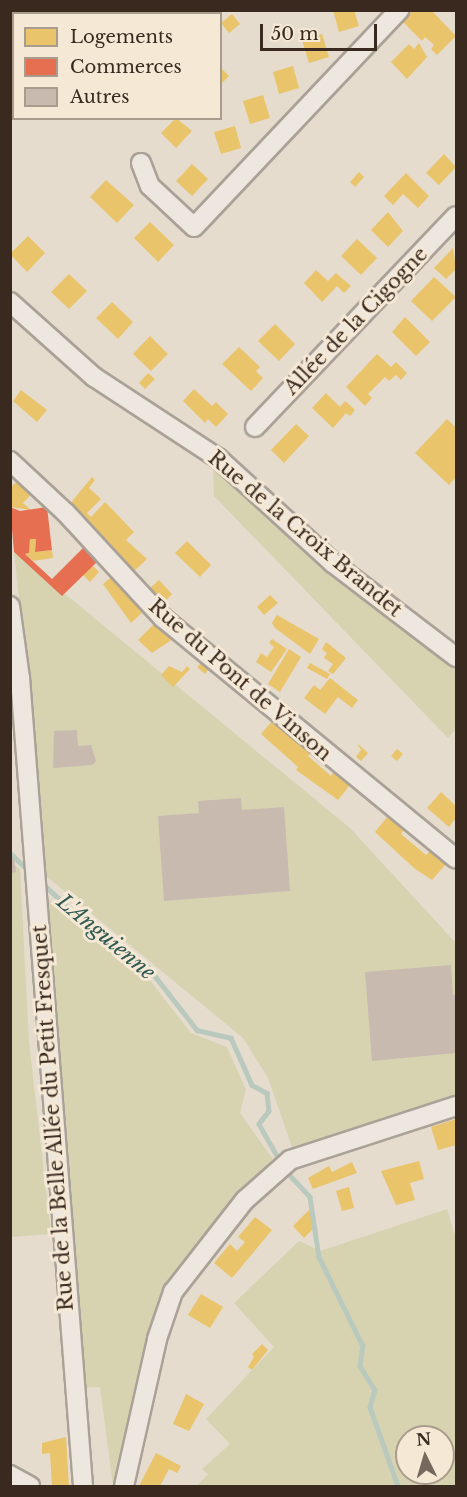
<!DOCTYPE html>
<meta charset="utf-8">
<style>
body{margin:0}
#map{position:relative;width:467px;height:1497px;overflow:hidden;background:#e5dcce;font-family:"Libre Baskerville",serif}
div>[style]{position:absolute}
[style*='--x']{left:calc(var(--x)*1px);top:calc(var(--y)*1px);width:calc(var(--w)*1px);rotate:calc(var(--a)*1deg)}
.green>*{inset:0;background:#d7d3b1}
.homes>*{inset:0;background:#e9c46a}
.shops>*{inset:0;background:#e76f51}
.stream>*{height:4.5px;margin:-2.25px;padding:0 2.25px;transform-origin:2.25px;border-radius:2.25px;background:#bac9be}
.building>*{inset:0;background:#c8baaf}
.roads{filter:drop-shadow(2px 0 #aaa197) drop-shadow(-2px 0 #aaa197) drop-shadow(0 2px #aaa197) drop-shadow(0 -2px #aaa197)}
.minor>*{height:18px;margin:-9px;padding:0 9px;transform-origin:9px;border-radius:9px;background:#ede7df}
span{translate:-50% -50%;white-space:nowrap;text-align:center;line-height:1.15;-webkit-text-stroke:6px #f5e8d5;paint-order:stroke}
.street-label{font-size:20px;color:#39291f}
.water-label{font-size:21px;color:#2e5851;font-style:italic}
.frame{position:absolute;inset:0;border:12px solid #39291f;pointer-events:none}
.legend{position:absolute;left:12px;top:12px;width:210px;height:108px;box-sizing:border-box;background:#f5e8d5;border:2px solid #aa9c8c;margin:0;padding:8px 10px;list-style:none;font-size:18px;color:#39291f}
.legend li{display:flex;align-items:center;gap:12px;height:30px}
.legend b{width:30px;border:2px solid #aa9c8c}
.north{position:absolute;left:395px;top:1425px;width:60px;height:60px;box-sizing:border-box;background:#f5e8d5;border:2px solid #aa9c8c;border-radius:50%;rotate:355deg;font-size:16px;font-weight:700;line-height:24px;text-align:center;color:#39291f}
.north::after{content:'';display:block;margin:auto;width:21px;height:27px;background:#75685c;clip-path:polygon(50% 0,100% 100%,50% 72%,0 100%)}
.scale{position:absolute;left:260px;top:24px;width:117px;height:27px;box-sizing:border-box;border:3px solid #39291f;border-top:0;padding-left:8px;font-size:18px;line-height:21px;white-space:nowrap;color:#39291f;-webkit-text-stroke:4px #f5e8d5;paint-order:stroke}
</style>
<div id="map">
<div class="green">
<i style="clip-path:polygon(213px 467px,283px 530px,456px 668px,456px 729px,448px 738px,214px 496px)"></i>
<i style="clip-path:polygon(14px 552px,350px 828px,456px 943px,456px 1098px,292px 1147px,268px 1078px,243px 1038px,40px 871px,37px 759px)"></i>
<i style="clip-path:polygon(10px 862px,20px 869px,29px 1041px,51px 1234px,11px 1237px)"></i>
<i style="clip-path:polygon(45px 897px,145px 974px,191px 1033px,227px 1047px,246px 1090px,240px 1113px,273px 1159px,244px 1186px,168px 1282px,113px 1486px,100px 1387px,83px 1388px)"></i>
<i style="clip-path:polygon(evenodd,447px 1209px,456px 1239px,456px 1486px,197px 1486px,208px 1474px,202px 1469px,230px 1444px,206px 1419px,274px 1347px,234px 1303px,299px 1241px,320px 1251px,447px 1209px,407px 1437px,443px 1437px,443px 1473px,407px 1473px,407px 1437px)"></i>
</div>
<div class="homes">
<i style="clip-path:polygon(51px 10px,85px 10px,82px 14px)"></i>
<i style="clip-path:polygon(333px 10px,354px 10px,359px 26px,339px 32px)"></i>
<i style="clip-path:polygon(413px 10px,431px 10px,456px 36px,437px 55px,431px 49px,434px 45px,425px 37px,422px 41px,403px 22px)"></i>
<i style="clip-path:polygon(232px 14px,240px 24px,229px 33px,221px 23px)"></i>
<i style="clip-path:polygon(322px 34px,329px 57px,309px 63px,302px 40px)"></i>
<i style="clip-path:polygon(419px 43px,427px 57px,407px 79px,391px 62px,409px 44px,414px 49px)"></i>
<i style="clip-path:polygon(293px 66px,299px 88px,279px 94px,273px 72px)"></i>
<i style="clip-path:polygon(220px 67px,229px 76px,220px 85px)"></i>
<i style="clip-path:polygon(263px 95px,270px 118px,250px 124px,243px 101px)"></i>
<i style="clip-path:polygon(176px 118px,192px 131px,176px 148px,161px 133px)"></i>
<i style="clip-path:polygon(235px 126px,241px 148px,221px 154px,214px 132px)"></i>
<i style="clip-path:polygon(444px 154px,456px 167px,439px 185px,426px 173px)"></i>
<i style="clip-path:polygon(192px 164px,208px 179px,192px 196px,176px 181px)"></i>
<i style="clip-path:polygon(359px 172px,364px 177px,355px 187px,350px 182px)"></i>
<i style="clip-path:polygon(406px 173px,429px 196px,418px 208px,403px 194px,393px 205px,384px 196px)"></i>
<i style="clip-path:polygon(106px 180px,134px 205px,117px 223px,90px 197px)"></i>
<i style="clip-path:polygon(388px 212px,403px 231px,388px 247px,371px 230px)"></i>
<i style="clip-path:polygon(150px 222px,174px 245px,158px 262px,134px 238px)"></i>
<i style="clip-path:polygon(28px 236px,45px 253px,27px 272px,10px 254px)"></i>
<i style="clip-path:polygon(357px 239px,377px 258px,361px 275px,341px 256px)"></i>
<i style="clip-path:polygon(453px 248px,456px 269px,446px 279px,434px 268px)"></i>
<i style="clip-path:polygon(316px 270px,328px 281px,336px 273px,351px 286px,344px 293px,337px 286px,322px 302px,304px 283px)"></i>
<i style="clip-path:polygon(69px 274px,87px 291px,69px 309px,51px 292px)"></i>
<i style="clip-path:polygon(434px 277px,456px 297px,432px 321px,411px 301px)"></i>
<i style="clip-path:polygon(112px 302px,133px 322px,118px 339px,96px 318px)"></i>
<i style="clip-path:polygon(405px 317px,430px 342px,416px 356px,392px 332px)"></i>
<i style="clip-path:polygon(275px 324px,295px 344px,279px 361px,258px 341px)"></i>
<i style="clip-path:polygon(150px 336px,168px 354px,151px 371px,133px 354px)"></i>
<i style="clip-path:polygon(239px 347px,260px 367px,256px 371px,263px 378px,251px 391px,222px 364px)"></i>
<i style="clip-path:polygon(377px 354px,391px 367px,396px 362px,407px 373px,401px 380px,396px 375px,389px 381px,385px 377px,368px 394px,372px 398px,365px 406px,346px 387px)"></i>
<i style="clip-path:polygon(148px 373px,155px 379px,145px 389px,139px 383px)"></i>
<i style="clip-path:polygon(194px 389px,212px 406px,216px 402px,228px 414px,216px 427px,208px 419px,205px 423px,183px 401px)"></i>
<i style="clip-path:polygon(21px 390px,47px 410px,37px 422px,13px 401px)"></i>
<i style="clip-path:polygon(326px 393px,340px 407px,345px 401px,355px 410px,350px 416px,346px 413px,333px 428px,312px 408px)"></i>
<i style="clip-path:polygon(447px 419px,456px 428px,456px 477px,449px 485px,415px 453px)"></i>
<i style="clip-path:polygon(296px 424px,309px 436px,284px 463px,271px 450px)"></i>
<i style="clip-path:polygon(92px 477px,95px 480px,89px 488px,101px 499px,87px 513px,91px 517px,105px 502px,134px 532px,126px 540px,147px 559px,133px 572px,70px 504px)"></i>
<i style="clip-path:polygon(18px 480px,32px 493px,23px 503px,31px 510px,10px 507px,10px 488px)"></i>
<i style="clip-path:polygon(30px 539px,36px 539px,35px 552px,52px 550px,53px 558px,33px 561px,25px 554px,29px 553px)"></i>
<i style="clip-path:polygon(187px 541px,211px 565px,200px 577px,175px 553px)"></i>
<i style="clip-path:polygon(93px 566px,99px 572px,90px 582px,83px 575px)"></i>
<i style="clip-path:polygon(114px 575px,145px 610px,131px 623px,103px 584px)"></i>
<i style="clip-path:polygon(159px 580px,172px 594px,163px 604px,149px 589px)"></i>
<i style="clip-path:polygon(270px 595px,278px 603px,264px 615px,257px 607px)"></i>
<i style="clip-path:polygon(277px 615px,319px 639px,310px 654px,275px 628px,272px 623px)"></i>
<i style="clip-path:polygon(156px 622px,173px 639px,152px 653px,138px 640px)"></i>
<i style="clip-path:polygon(272px 639px,287px 649px,271px 672px,256px 662px,261px 653px,267px 657px,274px 647px,269px 643px)"></i>
<i style="clip-path:polygon(326px 642px,346px 658px,333px 674px,328px 671px,333px 664px,324px 658px,327px 653px,322px 649px)"></i>
<i style="clip-path:polygon(289px 649px,301px 657px,280px 692px,268px 684px)"></i>
<i style="clip-path:polygon(203px 661px,210px 667px,205px 674px,197px 667px)"></i>
<i style="clip-path:polygon(310px 663px,330px 674px,327px 679px,307px 668px)"></i>
<i style="clip-path:polygon(169px 666px,182px 672px,187px 666px,190px 669px,173px 687px,161px 675px)"></i>
<i style="clip-path:polygon(330px 678px,358px 700px,352px 708px,338px 697px,325px 714px,304px 698px,314px 685px,320px 690px)"></i>
<i style="clip-path:polygon(273px 720px,311px 752px,308px 756px,331px 776px,334px 771px,350px 785px,338px 800px,296px 770px,298px 767px,261px 734px)"></i>
<i style="clip-path:polygon(357px 743px,368px 753px,361px 761px,356px 757px,361px 750px)"></i>
<i style="clip-path:polygon(397px 749px,403px 754px,397px 761px,391px 756px)"></i>
<i style="clip-path:polygon(441px 792px,456px 806px,456px 818px,449px 827px,427px 808px)"></i>
<i style="clip-path:polygon(388px 816px,404px 830px,401px 834px,426px 855px,430px 851px,446px 864px,432px 880px,415px 869px,375px 832px)"></i>
<i style="clip-path:polygon(456px 1119px,456px 1145px,438px 1150px,431px 1127px)"></i>
<i style="clip-path:polygon(419px 1161px,424px 1179px,410px 1183px,415px 1200px,396px 1205px,381px 1171px)"></i>
<i style="clip-path:polygon(352px 1162px,357px 1173px,313px 1189px,308px 1178px,329px 1166px,332px 1172px)"></i>
<i style="clip-path:polygon(349px 1187px,354px 1208px,342px 1211px,336px 1191px)"></i>
<i style="clip-path:polygon(309px 1210px,315px 1227px,304px 1238px,293px 1226px)"></i>
<i style="clip-path:polygon(255px 1217px,272px 1230px,232px 1278px,214px 1263px,230px 1244px,237px 1251px,245px 1242px,238px 1237px)"></i>
<i style="clip-path:polygon(201px 1294px,223px 1307px,210px 1328px,188px 1315px)"></i>
<i style="clip-path:polygon(262px 1344px,268px 1350px,252px 1370px,248px 1367px,254px 1357px,252px 1354px)"></i>
<i style="clip-path:polygon(186px 1394px,204px 1404px,189px 1431px,173px 1424px)"></i>
<i style="clip-path:polygon(66px 1437px,69px 1486px,52px 1486px,50px 1453px,42px 1454px,42px 1443px)"></i>
<i style="clip-path:polygon(156px 1453px,181px 1466px,177px 1473px,169px 1469px,160px 1486px,139px 1486px)"></i>
</div>
<div class="shops">
<i style="clip-path:polygon(10px 507px,20px 511px,47px 507px,52px 550px,35px 552px,36px 539px,30px 539px,29px 553px,25px 554px,52px 579px,84px 547px,98px 561px,62px 596px,14px 552px)"></i>
</div>
<div class="stream">
<i style="--x:10;--y:853;--w:25;--a:43"></i>
<i style="--x:41;--y:882;--w:72;--a:42.8"></i>
<i style="--x:94;--y:931;--w:65;--a:33.7"></i>
<i style="--x:148;--y:967;--w:80;--a:52.1"></i>
<i style="--x:197;--y:1030;--w:35;--a:13"></i>
<i style="--x:231;--y:1038;--w:51;--a:65.9"></i>
<i style="--x:252;--y:1085;--w:17;--a:28"></i>
<i style="--x:267;--y:1093;--w:18;--a:84"></i>
<i style="--x:269;--y:1111;--w:16;--a:128"></i>
<i style="--x:259;--y:1124;--w:43;--a:60.4"></i>
<i style="--x:286;--y:1171;--w:35;--a:47"></i>
<i style="--x:310;--y:1197;--w:61;--a:81.5"></i>
<i style="--x:319;--y:1257;--w:99;--a:63.7"></i>
<i style="--x:363;--y:1346;--w:20;--a:99"></i>
<i style="--x:360;--y:1366;--w:28;--a:58"></i>
<i style="--x:375;--y:1390;--w:18;--a:106"></i>
<i style="--x:370;--y:1407;--w:84;--a:70.5"></i>
</div>
<div class="building">
<i style="clip-path:polygon(77px 730px,78px 746px,91px 745px,96px 761px,93px 765px,53px 768px,54px 731px)"></i>
<i style="clip-path:polygon(241px 798px,242px 810px,284px 807px,290px 891px,164px 901px,158px 816px,199px 813px,198px 801px)"></i>
<i style="clip-path:polygon(10px 858px,14px 858px,16px 872px,10px 873px)"></i>
<i style="clip-path:polygon(451px 965px,453px 995px,456px 994px,456px 1053px,372px 1061px,365px 972px)"></i>
</div>
<div class="roads">
<div class="minor">
<i style="--x:141;--y:163;--w:25;--a:69"></i>
<i style="--x:150;--y:186;--w:60;--a:43"></i>
<i style="--x:194;--y:227;--w:299;--a:-46.6"></i>
<i style="--x:10;--y:302;--w:113;--a:41.8"></i>
<i style="--x:94;--y:377;--w:148;--a:33.2"></i>
<i style="--x:218;--y:458;--w:156;--a:42.4"></i>
<i style="--x:333;--y:563;--w:155;--a:37.4"></i>
<i style="--x:255;--y:427;--w:291;--a:-46.4"></i>
<i style="--x:10;--y:461;--w:76;--a:42.9"></i>
<i style="--x:66;--y:513;--w:143;--a:47.3"></i>
<i style="--x:163;--y:618;--w:379;--a:39.4"></i>
<i style="--x:10;--y:606;--w:73;--a:82.1"></i>
<i style="--x:20;--y:678;--w:810;--a:85.54"></i>
<i style="--x:10;--y:1475;--w:23;--a:29"></i>
<i style="--x:124;--y:1486;--w:151;--a:-77.3"></i>
<i style="--x:157;--y:1339;--w:50;--a:-71.2"></i>
<i style="--x:173;--y:1292;--w:117;--a:-52"></i>
<i style="--x:245;--y:1200;--w:60;--a:-41.6"></i>
<i style="--x:290;--y:1160;--w:175;--a:-18"></i>
</div>
</div>
<div class="street-label">
<span style="left:356px;top:321px;rotate:-46deg">Allée de la Cigogne</span>
<span style="left:305px;top:534px;rotate:40deg">Rue de la Croix Brandet</span>
<span style="left:240px;top:680px;rotate:41deg">Rue du Pont de Vinson</span>
<span style="left:53px;top:1118px;rotate:-94deg">Rue de la Belle Allée du Petit Fresquet</span>
</div>
<div class="water-label">
<span style="left:106px;top:937px;rotate:40deg">L'Anguienne</span>
</div>
<div class="frame"></div>
<ul class="legend">
<li><b style="height:16px;background:#e9c46a"></b>Logements</li>
<li><b style="height:16px;background:#e76f51"></b>Commerces</li>
<li><b style="height:16px;background:#c8baaf"></b>Autres</li>
</ul>
<div class="north">N</div>
<div class="scale">50 m</div>
</div>
